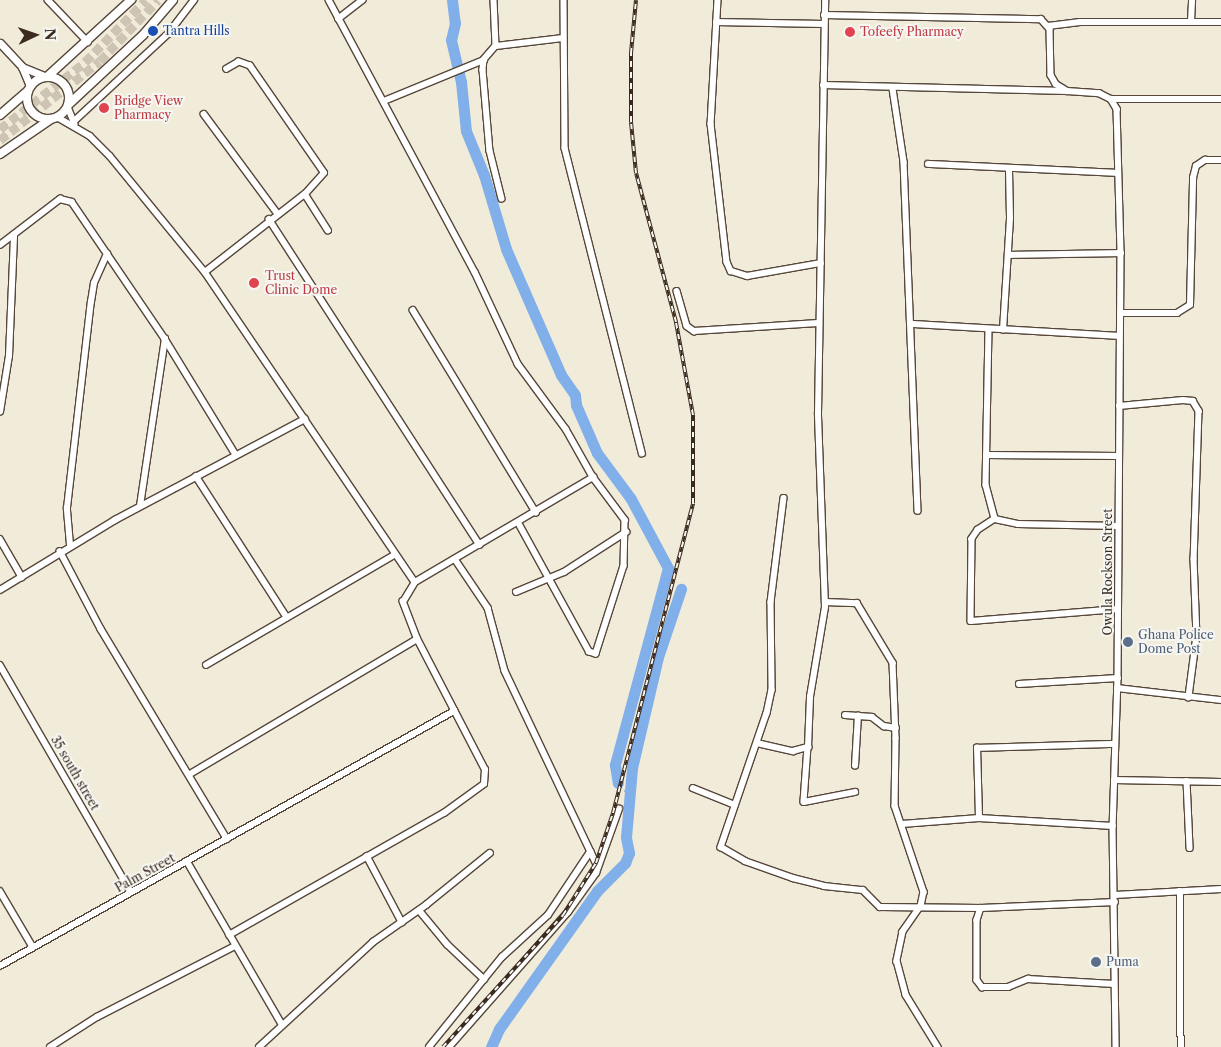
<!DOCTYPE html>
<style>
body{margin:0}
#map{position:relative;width:1221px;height:1047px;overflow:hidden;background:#f1ebda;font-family:"Libre Caslon Text",serif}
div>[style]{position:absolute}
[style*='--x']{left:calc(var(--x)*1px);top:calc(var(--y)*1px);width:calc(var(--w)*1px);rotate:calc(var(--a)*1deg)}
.stream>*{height:2px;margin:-1px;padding:0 1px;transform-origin:1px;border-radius:1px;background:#80afea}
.river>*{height:11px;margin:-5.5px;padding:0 5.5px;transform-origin:5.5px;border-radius:5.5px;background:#80afea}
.trunk-tunnel>*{height:9px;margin-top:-4.5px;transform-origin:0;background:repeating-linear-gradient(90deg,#cdc4b4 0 9px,transparent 0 13.5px)}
.roads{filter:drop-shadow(1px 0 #56473a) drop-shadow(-1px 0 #56473a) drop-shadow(0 1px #56473a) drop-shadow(0 -1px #56473a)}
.minor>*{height:5.5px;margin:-2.75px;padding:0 2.75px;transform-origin:2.75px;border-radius:2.75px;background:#fff}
.tertiary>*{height:7px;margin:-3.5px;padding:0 3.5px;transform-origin:3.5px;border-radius:3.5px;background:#fff}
.secondary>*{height:8px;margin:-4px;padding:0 4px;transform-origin:4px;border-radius:4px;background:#fff}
.secondary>.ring{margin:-4px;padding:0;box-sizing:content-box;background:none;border:8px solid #fff;border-radius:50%}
.rail>*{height:4px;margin-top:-2px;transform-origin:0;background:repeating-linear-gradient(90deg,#f6f6f2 0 5.5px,#3b2a1e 0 11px);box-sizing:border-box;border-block:1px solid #3b2a1e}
.dots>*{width:14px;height:14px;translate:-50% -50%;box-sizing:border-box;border:2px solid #f6f6f2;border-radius:50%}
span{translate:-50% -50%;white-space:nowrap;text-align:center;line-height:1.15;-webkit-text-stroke:4px #f6f6f2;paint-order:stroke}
.transit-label{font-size:12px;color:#164399}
.left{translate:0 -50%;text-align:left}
.health-label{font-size:12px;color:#be3a42}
.street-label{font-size:12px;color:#3b2a1e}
.service-label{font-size:12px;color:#4e5e75}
.north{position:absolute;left:10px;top:10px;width:50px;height:50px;-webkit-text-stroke:4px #f6f6f2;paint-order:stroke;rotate:87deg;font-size:14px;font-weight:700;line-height:20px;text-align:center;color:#3b2a1e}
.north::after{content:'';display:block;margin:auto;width:18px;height:22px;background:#3b2a1e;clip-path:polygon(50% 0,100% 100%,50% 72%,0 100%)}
</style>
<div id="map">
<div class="stream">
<i style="--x:625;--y:791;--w:6;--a:-18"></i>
</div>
<div class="river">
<i style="--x:452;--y:0;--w:23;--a:83"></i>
<i style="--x:455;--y:23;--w:17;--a:103"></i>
<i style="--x:451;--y:40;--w:43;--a:76.6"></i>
<i style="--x:461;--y:82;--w:49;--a:84.2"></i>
<i style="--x:466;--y:131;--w:48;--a:67.8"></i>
<i style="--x:484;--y:175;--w:77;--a:73.4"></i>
<i style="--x:506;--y:249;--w:137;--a:66.4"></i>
<i style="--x:561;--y:375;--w:24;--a:55"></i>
<i style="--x:575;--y:395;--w:10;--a:84"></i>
<i style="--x:576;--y:405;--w:52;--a:66.4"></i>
<i style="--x:597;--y:453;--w:57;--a:53.5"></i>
<i style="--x:631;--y:499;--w:78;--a:61.8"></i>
<i style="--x:668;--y:568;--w:204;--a:105.1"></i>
<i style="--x:615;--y:765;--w:18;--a:81"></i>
<i style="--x:491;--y:1047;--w:20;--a:-66"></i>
<i style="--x:499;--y:1029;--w:169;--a:-54.6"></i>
<i style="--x:597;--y:891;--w:40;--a:-45"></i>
<i style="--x:625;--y:863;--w:11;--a:-68"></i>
<i style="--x:629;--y:853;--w:16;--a:-101"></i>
<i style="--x:626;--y:837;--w:69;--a:-85"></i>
<i style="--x:632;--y:768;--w:114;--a:-76.8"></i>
<i style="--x:658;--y:657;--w:72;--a:-71.3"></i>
</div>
<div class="trunk-tunnel">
<i style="--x:0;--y:129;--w:108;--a:-38.2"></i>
<i style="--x:85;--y:62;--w:87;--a:-45.5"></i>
<i style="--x:0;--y:140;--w:127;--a:-38.3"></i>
<i style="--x:100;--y:61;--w:84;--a:-46.4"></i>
</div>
<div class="roads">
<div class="minor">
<i style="--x:48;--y:0;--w:58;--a:46.4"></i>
<i style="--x:329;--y:0;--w:309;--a:61.8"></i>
<i style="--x:475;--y:272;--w:102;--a:64.9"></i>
<i style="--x:518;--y:364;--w:81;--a:53.6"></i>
<i style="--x:566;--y:429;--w:55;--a:60.6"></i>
<i style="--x:593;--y:477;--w:54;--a:53.3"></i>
<i style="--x:625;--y:520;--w:46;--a:91.2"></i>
<i style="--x:624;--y:566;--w:92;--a:107.7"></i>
<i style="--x:596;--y:654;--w:7;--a:-164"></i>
<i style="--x:589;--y:652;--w:147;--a:-118.8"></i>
<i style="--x:494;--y:0;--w:46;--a:87.5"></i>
<i style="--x:496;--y:46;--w:18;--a:131"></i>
<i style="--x:484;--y:60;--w:10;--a:96"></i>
<i style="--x:483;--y:70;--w:81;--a:85.1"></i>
<i style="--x:490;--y:151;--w:49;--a:76"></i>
<i style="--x:564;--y:0;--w:148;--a:89.6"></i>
<i style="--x:565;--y:148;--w:315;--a:75.8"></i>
<i style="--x:718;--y:0;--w:124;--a:93.2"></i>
<i style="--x:711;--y:124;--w:139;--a:83.4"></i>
<i style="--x:727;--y:262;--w:10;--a:66"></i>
<i style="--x:731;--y:271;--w:17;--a:17"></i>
<i style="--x:747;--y:276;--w:75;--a:-10"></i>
<i style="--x:824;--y:15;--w:217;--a:1.1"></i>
<i style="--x:1041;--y:19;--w:13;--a:48"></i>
<i style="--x:1050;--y:29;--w:46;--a:88.8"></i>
<i style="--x:1051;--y:75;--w:10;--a:61"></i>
<i style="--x:1056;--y:84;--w:13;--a:32"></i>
<i style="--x:338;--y:19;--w:31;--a:-38"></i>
<i style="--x:1191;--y:21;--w:21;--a:-87"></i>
<i style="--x:716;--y:22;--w:108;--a:1.1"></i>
<i style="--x:1048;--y:26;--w:32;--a:-7"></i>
<i style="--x:1080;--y:22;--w:141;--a:0"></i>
<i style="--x:496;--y:46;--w:67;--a:-6.8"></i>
<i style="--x:823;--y:85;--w:244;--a:1.4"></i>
<i style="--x:1067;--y:91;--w:32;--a:4"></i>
<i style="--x:1099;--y:93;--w:13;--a:27"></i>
<i style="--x:1111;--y:99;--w:110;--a:0"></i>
<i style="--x:893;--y:89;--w:74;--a:81.4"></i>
<i style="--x:904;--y:162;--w:349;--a:87.7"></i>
<i style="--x:1111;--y:99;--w:12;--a:59"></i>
<i style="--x:1117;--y:109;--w:144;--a:88.4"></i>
<i style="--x:1121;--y:253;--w:425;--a:90.4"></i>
<i style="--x:1118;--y:678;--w:148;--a:91.9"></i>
<i style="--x:1113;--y:826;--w:221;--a:89.2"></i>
<i style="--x:384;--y:101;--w:108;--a:-22.3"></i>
<i style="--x:68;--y:107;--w:18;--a:68"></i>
<i style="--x:204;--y:114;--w:124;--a:53.5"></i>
<i style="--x:57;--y:117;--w:38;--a:30"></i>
<i style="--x:90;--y:136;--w:28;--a:45"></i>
<i style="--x:110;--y:156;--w:150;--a:50.7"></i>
<i style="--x:205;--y:272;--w:374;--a:55.9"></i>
<i style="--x:71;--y:124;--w:132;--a:-42.9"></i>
<i style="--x:168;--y:34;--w:43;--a:-52.6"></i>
<i style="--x:928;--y:164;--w:189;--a:2.7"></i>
<i style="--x:305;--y:194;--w:43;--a:57.4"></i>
<i style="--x:269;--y:219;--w:388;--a:57.1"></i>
<i style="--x:0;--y:245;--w:76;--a:-37.5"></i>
<i style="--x:60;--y:199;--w:12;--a:14"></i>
<i style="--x:72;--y:202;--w:166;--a:55.8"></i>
<i style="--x:165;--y:339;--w:136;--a:58.5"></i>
<i style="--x:1008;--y:255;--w:113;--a:-1"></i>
<i style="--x:205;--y:272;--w:127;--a:-38"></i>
<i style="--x:305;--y:194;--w:28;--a:-48"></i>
<i style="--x:324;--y:173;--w:130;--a:-124.7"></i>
<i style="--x:250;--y:66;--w:12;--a:-160"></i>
<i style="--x:239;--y:62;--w:14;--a:150"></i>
<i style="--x:677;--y:291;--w:36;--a:74"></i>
<i style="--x:687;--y:326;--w:9;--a:36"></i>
<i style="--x:694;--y:331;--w:124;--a:-3.7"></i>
<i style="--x:413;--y:310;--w:237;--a:58.7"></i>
<i style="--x:1120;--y:313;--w:57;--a:0"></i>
<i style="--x:1177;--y:313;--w:15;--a:-32"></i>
<i style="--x:1190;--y:305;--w:127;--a:-88.6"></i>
<i style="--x:1193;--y:178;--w:12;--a:-76"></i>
<i style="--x:1196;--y:166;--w:11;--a:-34"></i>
<i style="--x:1205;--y:160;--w:16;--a:0"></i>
<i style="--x:912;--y:324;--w:206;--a:3.3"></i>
<i style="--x:989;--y:329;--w:156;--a:91.1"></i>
<i style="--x:986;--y:485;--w:35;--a:75"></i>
<i style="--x:995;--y:519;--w:24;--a:12"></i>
<i style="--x:1018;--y:524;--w:100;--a:1.1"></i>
<i style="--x:1003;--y:330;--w:112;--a:-86.4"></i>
<i style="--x:1010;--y:218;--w:48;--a:-91.2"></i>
<i style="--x:1119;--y:406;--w:64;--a:-5.4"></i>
<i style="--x:1183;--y:400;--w:10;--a:6"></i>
<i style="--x:1193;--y:401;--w:12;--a:59"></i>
<i style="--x:1199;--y:411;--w:148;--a:91.9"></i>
<i style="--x:1194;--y:559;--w:77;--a:87.8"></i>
<i style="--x:1197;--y:636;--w:62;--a:97.5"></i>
<i style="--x:0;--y:412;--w:57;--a:-80.9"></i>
<i style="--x:9;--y:356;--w:121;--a:-87.6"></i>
<i style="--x:986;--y:455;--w:133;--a:0.4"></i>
<i style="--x:196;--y:476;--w:168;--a:57.2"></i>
<i style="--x:784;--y:498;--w:105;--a:97.1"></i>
<i style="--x:771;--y:602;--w:88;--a:89.3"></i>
<i style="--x:772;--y:690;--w:24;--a:102"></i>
<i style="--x:767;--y:713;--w:142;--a:108.9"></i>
<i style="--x:721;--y:847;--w:28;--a:30"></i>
<i style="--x:745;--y:861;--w:51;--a:19.5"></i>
<i style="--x:793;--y:878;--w:32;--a:14"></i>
<i style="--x:824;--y:886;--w:39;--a:6"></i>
<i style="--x:863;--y:890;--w:24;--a:45"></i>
<i style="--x:880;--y:907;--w:101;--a:0.6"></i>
<i style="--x:981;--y:908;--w:134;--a:-2.6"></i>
<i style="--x:140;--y:506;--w:169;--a:-81.5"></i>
<i style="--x:995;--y:519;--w:20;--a:147"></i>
<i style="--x:978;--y:530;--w:11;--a:124"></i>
<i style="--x:972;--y:539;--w:82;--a:90.7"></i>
<i style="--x:971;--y:621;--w:147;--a:-4.7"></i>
<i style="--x:0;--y:539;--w:44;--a:59.9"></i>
<i style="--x:70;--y:545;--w:37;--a:-95"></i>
<i style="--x:67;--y:508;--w:207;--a:-83.4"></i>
<i style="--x:91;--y:302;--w:19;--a:-81"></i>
<i style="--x:94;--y:283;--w:32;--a:-66"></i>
<i style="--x:60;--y:551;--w:88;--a:62.3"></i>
<i style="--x:101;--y:629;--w:245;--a:59"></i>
<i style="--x:455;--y:559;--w:59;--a:56"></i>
<i style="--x:488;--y:608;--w:65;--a:74.9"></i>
<i style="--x:505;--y:671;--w:215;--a:64.6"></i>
<i style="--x:0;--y:590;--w:135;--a:-31.3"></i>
<i style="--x:115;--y:520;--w:215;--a:-28"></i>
<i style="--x:516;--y:592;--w:52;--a:-22.6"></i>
<i style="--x:564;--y:572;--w:74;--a:-32.8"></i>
<i style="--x:825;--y:602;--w:32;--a:2"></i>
<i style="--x:857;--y:603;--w:70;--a:59"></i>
<i style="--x:893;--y:663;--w:75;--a:87.7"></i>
<i style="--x:896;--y:738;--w:68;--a:90.8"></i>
<i style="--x:895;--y:806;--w:91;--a:71.4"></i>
<i style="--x:924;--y:892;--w:14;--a:102"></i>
<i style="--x:921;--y:906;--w:32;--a:125"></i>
<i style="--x:903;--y:932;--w:30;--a:102"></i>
<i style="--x:897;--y:961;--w:35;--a:75"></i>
<i style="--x:906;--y:995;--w:61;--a:58.4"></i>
<i style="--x:0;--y:665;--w:262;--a:60"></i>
<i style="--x:206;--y:665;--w:218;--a:-30.3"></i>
<i style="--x:1019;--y:684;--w:99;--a:-3.5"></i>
<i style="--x:1117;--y:688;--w:105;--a:6.6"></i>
<i style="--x:845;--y:715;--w:27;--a:4"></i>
<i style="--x:872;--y:717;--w:15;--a:37"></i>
<i style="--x:884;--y:726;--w:12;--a:9"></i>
<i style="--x:757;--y:743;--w:37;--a:13"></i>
<i style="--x:793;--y:751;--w:16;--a:-15"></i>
<i style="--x:808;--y:747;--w:50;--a:-87.7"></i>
<i style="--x:810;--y:697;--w:91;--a:-80.5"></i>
<i style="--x:825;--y:607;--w:194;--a:-92.1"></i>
<i style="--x:818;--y:413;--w:413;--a:-89"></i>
<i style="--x:808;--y:747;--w:55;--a:94.2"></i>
<i style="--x:804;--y:802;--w:52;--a:-11.1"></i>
<i style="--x:855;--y:766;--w:50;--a:-86.6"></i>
<i style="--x:190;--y:774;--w:264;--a:-30.7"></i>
<i style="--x:1114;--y:780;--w:107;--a:1.1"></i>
<i style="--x:1187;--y:781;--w:67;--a:87.4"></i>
<i style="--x:693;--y:788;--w:45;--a:22"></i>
<i style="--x:979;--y:818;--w:70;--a:-91.6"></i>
<i style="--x:977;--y:748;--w:138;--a:-1.7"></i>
<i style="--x:902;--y:824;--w:77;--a:-4.5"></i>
<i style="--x:979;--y:818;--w:134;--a:3.4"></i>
<i style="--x:367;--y:856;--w:75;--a:62.1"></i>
<i style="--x:187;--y:861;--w:189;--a:59.8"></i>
<i style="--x:0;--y:891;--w:65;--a:59.5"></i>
<i style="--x:1180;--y:891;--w:156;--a:89.6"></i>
<i style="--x:1115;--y:895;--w:106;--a:-3.2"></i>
<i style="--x:981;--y:908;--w:13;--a:108"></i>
<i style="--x:977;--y:920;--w:60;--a:90"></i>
<i style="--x:977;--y:980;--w:9;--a:54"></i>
<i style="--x:982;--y:987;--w:26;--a:0"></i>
<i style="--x:1008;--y:987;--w:22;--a:-22"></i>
<i style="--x:1028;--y:979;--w:86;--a:3.3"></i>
<i style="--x:419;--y:910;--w:45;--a:50.4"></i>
<i style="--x:448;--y:945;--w:50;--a:43.4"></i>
<i style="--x:229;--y:935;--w:247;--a:-29.6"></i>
<i style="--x:444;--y:813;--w:49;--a:-35.9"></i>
<i style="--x:484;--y:784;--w:14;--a:-86"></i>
<i style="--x:485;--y:770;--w:148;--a:-117.4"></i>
<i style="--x:417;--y:639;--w:40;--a:-111"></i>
<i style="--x:403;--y:602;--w:23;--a:-59"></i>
<i style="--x:415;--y:582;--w:207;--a:-30.5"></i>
<i style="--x:0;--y:966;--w:521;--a:-29.32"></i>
<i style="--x:50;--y:1047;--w:56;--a:-32.6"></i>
<i style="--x:97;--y:1017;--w:155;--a:-27.2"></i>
<i style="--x:259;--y:1047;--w:155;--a:-42.6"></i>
<i style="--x:373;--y:942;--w:65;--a:-34.9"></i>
<i style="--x:426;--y:905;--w:82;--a:-39.1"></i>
<i style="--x:429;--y:1047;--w:116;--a:-51"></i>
<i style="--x:502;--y:957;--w:62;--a:-42.4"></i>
<i style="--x:548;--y:915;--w:76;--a:-56.3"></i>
<i style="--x:449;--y:1047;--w:180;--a:-48.6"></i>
<i style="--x:568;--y:912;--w:48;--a:-54.3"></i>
<i style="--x:596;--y:873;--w:68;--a:-70.2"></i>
</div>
<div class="tertiary">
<i style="--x:0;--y:43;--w:33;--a:47"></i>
<i style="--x:22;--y:67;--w:21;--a:67"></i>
<i style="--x:22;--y:67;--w:24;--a:22"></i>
</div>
<div class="secondary">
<i style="--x:48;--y:76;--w:113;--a:-42.5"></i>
<i class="ring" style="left:27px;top:77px;width:34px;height:34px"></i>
<i style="--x:68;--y:105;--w:103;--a:-43"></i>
<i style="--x:143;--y:35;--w:46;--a:-49.4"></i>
<i style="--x:0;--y:115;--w:37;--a:-41"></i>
<i style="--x:0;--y:154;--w:62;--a:-34.5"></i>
</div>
</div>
<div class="rail">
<i style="--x:443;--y:1047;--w:178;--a:-47.7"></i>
<i style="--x:563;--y:915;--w:62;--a:-57.6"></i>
<i style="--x:596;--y:863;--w:53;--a:-71.2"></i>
<i style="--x:613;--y:813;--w:320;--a:-75.5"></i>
<i style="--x:693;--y:503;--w:88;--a:-90"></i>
<i style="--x:693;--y:415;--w:95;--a:-100.4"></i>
<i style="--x:676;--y:322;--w:154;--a:-105"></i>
<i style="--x:636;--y:173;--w:51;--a:-95.6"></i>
<i style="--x:631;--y:122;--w:69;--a:-90"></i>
<i style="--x:631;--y:53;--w:53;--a:-84.6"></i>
</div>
<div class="dots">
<i style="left:153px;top:31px;background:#1a4fb4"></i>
<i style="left:850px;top:32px;background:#e0444e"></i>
<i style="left:104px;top:108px;background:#e0444e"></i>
<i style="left:254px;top:283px;background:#e0444e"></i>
<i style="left:1128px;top:642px;background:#5c6f8a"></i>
<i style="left:1096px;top:962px;background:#5c6f8a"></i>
</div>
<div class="transit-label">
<span class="left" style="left:163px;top:31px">Tantra Hills</span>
</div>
<div class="health-label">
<span class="left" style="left:860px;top:32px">Tofeefy Pharmacy</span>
<span class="left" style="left:114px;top:108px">Bridge View<br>Pharmacy</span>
<span class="left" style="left:265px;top:283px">Trust<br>Clinic Dome</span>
</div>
<div class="street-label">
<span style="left:1108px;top:572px;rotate:-90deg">Owula Rockson Street</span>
<span style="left:75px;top:773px;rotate:60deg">35 south street</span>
<span style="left:145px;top:873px;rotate:-29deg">Palm Street</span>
</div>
<div class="service-label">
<span class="left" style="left:1138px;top:642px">Ghana Police<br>Dome Post</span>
<span class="left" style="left:1106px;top:962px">Puma</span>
</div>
<div class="north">N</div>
</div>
